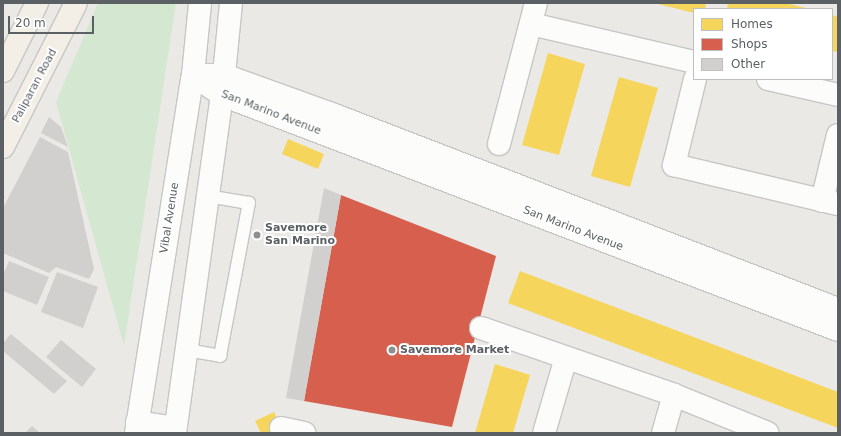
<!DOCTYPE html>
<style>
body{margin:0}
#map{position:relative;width:841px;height:436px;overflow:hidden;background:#ebe9e6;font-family:"DejaVu Sans",sans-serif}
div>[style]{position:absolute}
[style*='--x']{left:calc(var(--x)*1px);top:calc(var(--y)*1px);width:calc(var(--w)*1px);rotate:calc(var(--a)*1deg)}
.green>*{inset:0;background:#d4e7d0}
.homes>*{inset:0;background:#f6d55c}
.shops>*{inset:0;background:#d6604d}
.building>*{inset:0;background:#d2d0cf}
.roads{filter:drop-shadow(1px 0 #c6c6c7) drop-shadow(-1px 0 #c6c6c7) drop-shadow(0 1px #c6c6c7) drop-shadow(0 -1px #c6c6c7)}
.service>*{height:12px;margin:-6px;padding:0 6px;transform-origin:6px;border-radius:6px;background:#fcfcfb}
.minor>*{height:22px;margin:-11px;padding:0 11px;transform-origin:11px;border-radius:11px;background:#fcfcfb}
.secondary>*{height:22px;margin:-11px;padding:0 11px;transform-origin:11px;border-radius:11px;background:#fcfcfb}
.primary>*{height:22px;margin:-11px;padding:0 11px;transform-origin:11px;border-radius:11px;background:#f3efe7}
.dots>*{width:11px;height:11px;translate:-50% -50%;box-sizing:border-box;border:2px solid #fff;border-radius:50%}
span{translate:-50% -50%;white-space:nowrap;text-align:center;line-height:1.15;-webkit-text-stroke:4px #fff;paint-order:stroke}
.street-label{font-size:11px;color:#5b6064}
.poi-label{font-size:11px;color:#5b6064;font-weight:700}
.left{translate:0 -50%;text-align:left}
.frame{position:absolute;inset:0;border:4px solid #5b6064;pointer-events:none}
.legend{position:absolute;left:693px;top:8px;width:140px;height:72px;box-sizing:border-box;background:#fff;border:1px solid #bdbfc1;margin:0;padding:5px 7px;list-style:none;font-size:12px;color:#5b6064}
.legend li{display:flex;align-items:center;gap:8px;height:20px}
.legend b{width:20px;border:1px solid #bdbfc1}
.scale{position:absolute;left:8px;top:16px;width:86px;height:18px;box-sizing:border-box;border:2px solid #5b6064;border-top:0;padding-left:5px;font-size:12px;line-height:14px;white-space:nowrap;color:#5b6064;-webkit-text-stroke:3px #fff;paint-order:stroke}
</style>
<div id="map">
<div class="green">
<i style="clip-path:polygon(98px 3px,176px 3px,124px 346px,56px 102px)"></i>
</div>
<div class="homes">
<i style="clip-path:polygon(706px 3px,705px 9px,694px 9px,694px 13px,658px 4px)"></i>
<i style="clip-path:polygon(728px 3px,785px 3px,806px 8px,727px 9px)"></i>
<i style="clip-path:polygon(832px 15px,838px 17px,838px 52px,832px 51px)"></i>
<i style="clip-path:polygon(548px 53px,585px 64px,559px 155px,522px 145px)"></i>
<i style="clip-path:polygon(619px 77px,658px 88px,630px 187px,591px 176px)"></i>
<i style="clip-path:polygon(288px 139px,324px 154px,318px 169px,282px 154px)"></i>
<i style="clip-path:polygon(520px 271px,838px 392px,838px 428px,508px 303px)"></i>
<i style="clip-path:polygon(495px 364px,530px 375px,513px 433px,475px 433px)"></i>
<i style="clip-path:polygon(274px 412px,284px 433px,261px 433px,255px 421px)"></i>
</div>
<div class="shops">
<i style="clip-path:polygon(341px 195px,496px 256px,452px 427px,304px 401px)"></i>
</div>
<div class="building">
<i style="clip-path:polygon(49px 117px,61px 127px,68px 147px,41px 133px)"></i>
<i style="clip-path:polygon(40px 137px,68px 152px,94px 269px,89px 279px,56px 267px,49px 273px,3px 253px,3px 208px)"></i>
<i style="clip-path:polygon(324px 188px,341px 195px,304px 401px,286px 398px)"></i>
<i style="clip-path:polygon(9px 261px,49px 277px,37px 305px,3px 291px,3px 275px)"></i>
<i style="clip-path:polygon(57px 272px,98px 287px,83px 328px,41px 312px)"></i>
<i style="clip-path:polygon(11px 334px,67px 381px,54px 394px,3px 351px,3px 343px)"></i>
<i style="clip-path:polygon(61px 340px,96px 369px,82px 387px,46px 357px)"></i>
<i style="clip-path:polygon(32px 426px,40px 433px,25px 433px)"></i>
</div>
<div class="roads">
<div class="service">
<i style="--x:187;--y:350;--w:34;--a:10"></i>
<i style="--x:220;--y:356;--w:156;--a:-79.3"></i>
<i style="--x:249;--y:203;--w:43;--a:-170.5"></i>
</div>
<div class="minor">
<i style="--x:531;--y:24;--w:167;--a:13.1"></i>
<i style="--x:695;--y:79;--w:89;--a:103.7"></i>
<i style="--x:674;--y:165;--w:169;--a:13.4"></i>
<i style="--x:768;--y:79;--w:72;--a:12.9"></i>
<i style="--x:499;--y:144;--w:146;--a:-75.3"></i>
<i style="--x:822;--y:201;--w:68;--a:-76.4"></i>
<i style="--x:481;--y:328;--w:204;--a:19.1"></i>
<i style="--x:674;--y:395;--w:101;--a:22"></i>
<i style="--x:281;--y:428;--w:24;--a:12"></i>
<i style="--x:544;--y:433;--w:78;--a:-73.7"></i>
<i style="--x:663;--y:433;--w:40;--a:-74"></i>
</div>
<div class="secondary">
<i style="--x:193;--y:75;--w:35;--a:35"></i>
<i style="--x:222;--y:95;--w:659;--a:20.88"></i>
<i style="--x:193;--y:75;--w:31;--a:0"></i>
<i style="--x:224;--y:75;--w:115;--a:19.9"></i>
<i style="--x:332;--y:114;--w:542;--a:21.08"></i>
<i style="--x:137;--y:422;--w:38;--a:9"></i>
<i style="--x:136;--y:433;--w:363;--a:-81"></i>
<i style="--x:193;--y:75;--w:72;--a:-84.4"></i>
<i style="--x:175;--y:433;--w:341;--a:-82.1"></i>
<i style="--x:222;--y:95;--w:92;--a:-84.4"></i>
</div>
<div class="primary">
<i style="--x:3;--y:71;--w:76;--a:-63.4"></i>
<i style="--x:3;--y:147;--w:161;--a:-63.1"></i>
</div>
</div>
<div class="dots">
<i style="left:257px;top:235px;background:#8d9092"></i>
<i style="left:392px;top:350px;background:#8d9092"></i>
</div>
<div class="street-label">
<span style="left:35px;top:86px;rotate:-62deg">Paliparan Road</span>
<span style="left:271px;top:113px;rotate:21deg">San Marino Avenue</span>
<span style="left:170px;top:218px;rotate:-81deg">Vibal Avenue</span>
<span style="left:573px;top:229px;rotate:21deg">San Marino Avenue</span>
</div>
<div class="poi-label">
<span class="left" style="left:265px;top:235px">Savemore<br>San Marino</span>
<span class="left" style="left:400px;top:350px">Savemore Market</span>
</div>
<div class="frame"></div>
<ul class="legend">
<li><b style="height:11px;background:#f6d55c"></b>Homes</li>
<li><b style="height:11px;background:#d6604d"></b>Shops</li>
<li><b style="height:11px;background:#d2d0cf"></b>Other</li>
</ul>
<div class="scale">20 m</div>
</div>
